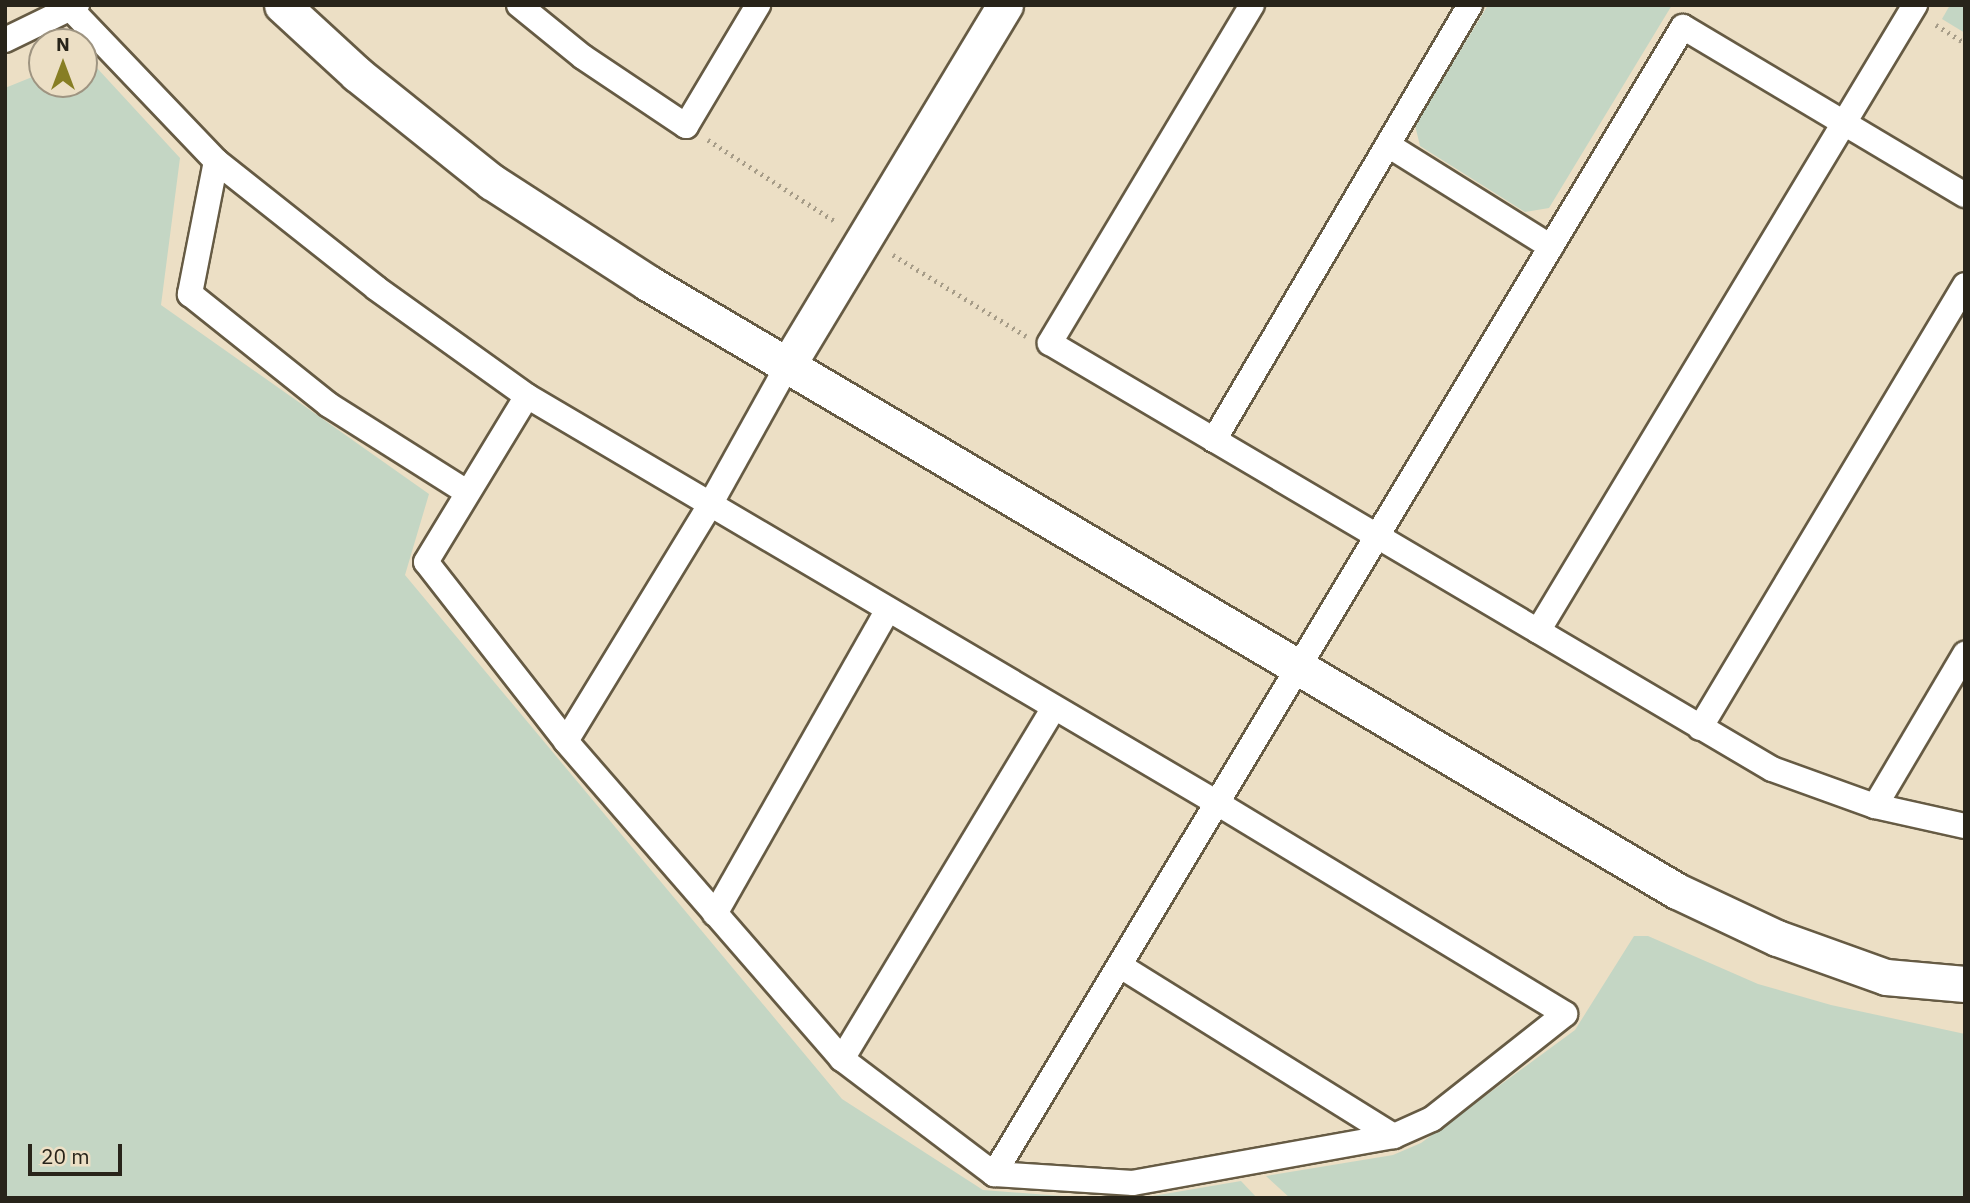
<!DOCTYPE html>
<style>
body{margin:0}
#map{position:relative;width:1970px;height:1203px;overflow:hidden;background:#ecdfc5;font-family:"IBM Plex Sans",sans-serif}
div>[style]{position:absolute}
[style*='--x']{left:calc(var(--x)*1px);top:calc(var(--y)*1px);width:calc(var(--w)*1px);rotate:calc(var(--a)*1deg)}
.green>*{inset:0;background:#c4d6c4}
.path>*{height:4.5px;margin-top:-2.25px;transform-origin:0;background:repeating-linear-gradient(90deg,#a69c88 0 2px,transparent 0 7px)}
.roads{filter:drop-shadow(2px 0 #665b44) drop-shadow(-2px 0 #665b44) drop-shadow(0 2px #665b44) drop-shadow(0 -2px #665b44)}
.street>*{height:24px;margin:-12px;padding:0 12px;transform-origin:12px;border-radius:12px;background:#fff}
.secondary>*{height:35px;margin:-17.5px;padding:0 17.5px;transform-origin:17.5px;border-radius:17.5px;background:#fff}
span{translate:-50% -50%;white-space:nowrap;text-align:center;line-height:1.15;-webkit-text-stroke:7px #ecdfc5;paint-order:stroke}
.frame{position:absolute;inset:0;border:7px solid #28241a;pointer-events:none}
.north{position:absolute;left:28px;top:28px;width:70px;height:70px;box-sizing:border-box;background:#ecdfc5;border:2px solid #9e9481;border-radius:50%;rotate:0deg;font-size:19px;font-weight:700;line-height:28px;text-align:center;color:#28241a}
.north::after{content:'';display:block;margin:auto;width:24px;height:32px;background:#877e24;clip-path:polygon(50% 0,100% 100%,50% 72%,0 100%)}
.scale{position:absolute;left:28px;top:1144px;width:94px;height:32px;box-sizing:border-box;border:4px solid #28241a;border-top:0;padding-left:9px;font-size:21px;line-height:24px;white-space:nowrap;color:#28241a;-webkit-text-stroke:5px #ecdfc5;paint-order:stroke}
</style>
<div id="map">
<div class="green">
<i style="clip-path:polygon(1488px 5px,1672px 5px,1549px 208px,1525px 212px,1420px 146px,1415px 125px)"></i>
<i style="clip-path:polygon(1950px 5px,1965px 5px,1965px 33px,1942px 19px)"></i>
<i style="clip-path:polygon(85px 55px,180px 158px,161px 305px,429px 494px,405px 575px,842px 1099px,983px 1190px,1089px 1198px,5px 1198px,5px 88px,42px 73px,42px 84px,84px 84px)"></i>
<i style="clip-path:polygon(1634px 936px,1648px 936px,1758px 984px,1831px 1005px,1965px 1034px,1965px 1198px,1290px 1198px,1266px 1176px,1393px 1155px,1421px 1143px,1575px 1030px)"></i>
<i style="clip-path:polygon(1241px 1181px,1257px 1198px,1141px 1198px)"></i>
</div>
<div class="path">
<i style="--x:1936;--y:25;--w:34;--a:32"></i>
<i style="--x:708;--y:140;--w:152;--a:32.6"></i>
<i style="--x:893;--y:255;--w:156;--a:31.3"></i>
</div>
<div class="roads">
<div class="street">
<i style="--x:67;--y:5;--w:216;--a:46.3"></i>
<i style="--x:216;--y:161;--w:204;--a:38.4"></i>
<i style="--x:376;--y:288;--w:186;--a:35.6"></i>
<i style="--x:519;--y:5;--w:82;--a:39.1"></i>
<i style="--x:583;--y:57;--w:124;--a:33.8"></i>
<i style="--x:686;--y:126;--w:141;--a:-59.2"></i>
<i style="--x:1252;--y:5;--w:394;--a:120.9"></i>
<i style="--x:1050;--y:343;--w:838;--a:30.54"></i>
<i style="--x:1772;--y:769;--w:109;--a:19.8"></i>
<i style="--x:1875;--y:806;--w:92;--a:12.5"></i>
<i style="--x:5;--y:40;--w:80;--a:-25.9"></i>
<i style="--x:1388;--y:145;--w:192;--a:32"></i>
<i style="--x:216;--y:161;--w:136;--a:101.1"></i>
<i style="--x:190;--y:294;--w:178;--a:38.6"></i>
<i style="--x:329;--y:405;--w:161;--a:32.3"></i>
<i style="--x:527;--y:396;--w:801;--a:30.53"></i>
<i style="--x:1217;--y:803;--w:407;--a:31.2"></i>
<i style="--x:1565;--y:1014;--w:169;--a:141.7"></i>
<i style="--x:1432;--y:1119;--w:42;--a:155.9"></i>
<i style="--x:1394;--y:1136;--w:265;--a:169.8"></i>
<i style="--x:1133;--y:1183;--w:139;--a:-176.3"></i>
<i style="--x:994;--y:1174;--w:191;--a:-142.9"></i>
<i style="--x:842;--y:1059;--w:421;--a:-131"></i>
<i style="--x:566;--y:741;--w:227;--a:-128"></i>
<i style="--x:426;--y:562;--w:194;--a:-58.7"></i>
<i style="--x:1214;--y:440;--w:505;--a:-59.52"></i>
<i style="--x:1538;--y:631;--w:731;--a:-58.94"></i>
<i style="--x:1700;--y:728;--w:516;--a:-59.11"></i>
<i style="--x:566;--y:741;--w:279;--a:-58.6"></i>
<i style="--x:711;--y:503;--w:160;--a:-60.9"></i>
<i style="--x:1875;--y:806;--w:177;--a:-59.4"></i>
<i style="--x:715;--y:914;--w:350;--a:-60.4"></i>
<i style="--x:1122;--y:967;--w:320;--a:31.9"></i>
<i style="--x:842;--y:1059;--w:409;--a:-58.9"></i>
<i style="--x:994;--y:1174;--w:1338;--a:-59.01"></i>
<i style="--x:1683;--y:27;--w:328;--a:30.8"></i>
</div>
<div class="secondary">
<i style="--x:282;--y:5;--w:102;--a:42.6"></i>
<i style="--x:357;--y:74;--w:173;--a:38.7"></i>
<i style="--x:492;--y:182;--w:186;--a:32.9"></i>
<i style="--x:648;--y:283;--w:1195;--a:30.58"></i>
<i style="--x:1677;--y:891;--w:110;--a:25.2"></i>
<i style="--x:1777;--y:938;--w:116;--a:19.7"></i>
<i style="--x:1886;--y:977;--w:79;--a:5.1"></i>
<i style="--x:789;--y:363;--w:418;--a:-58.9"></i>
</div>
</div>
<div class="frame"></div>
<div class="north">N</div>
<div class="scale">20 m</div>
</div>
